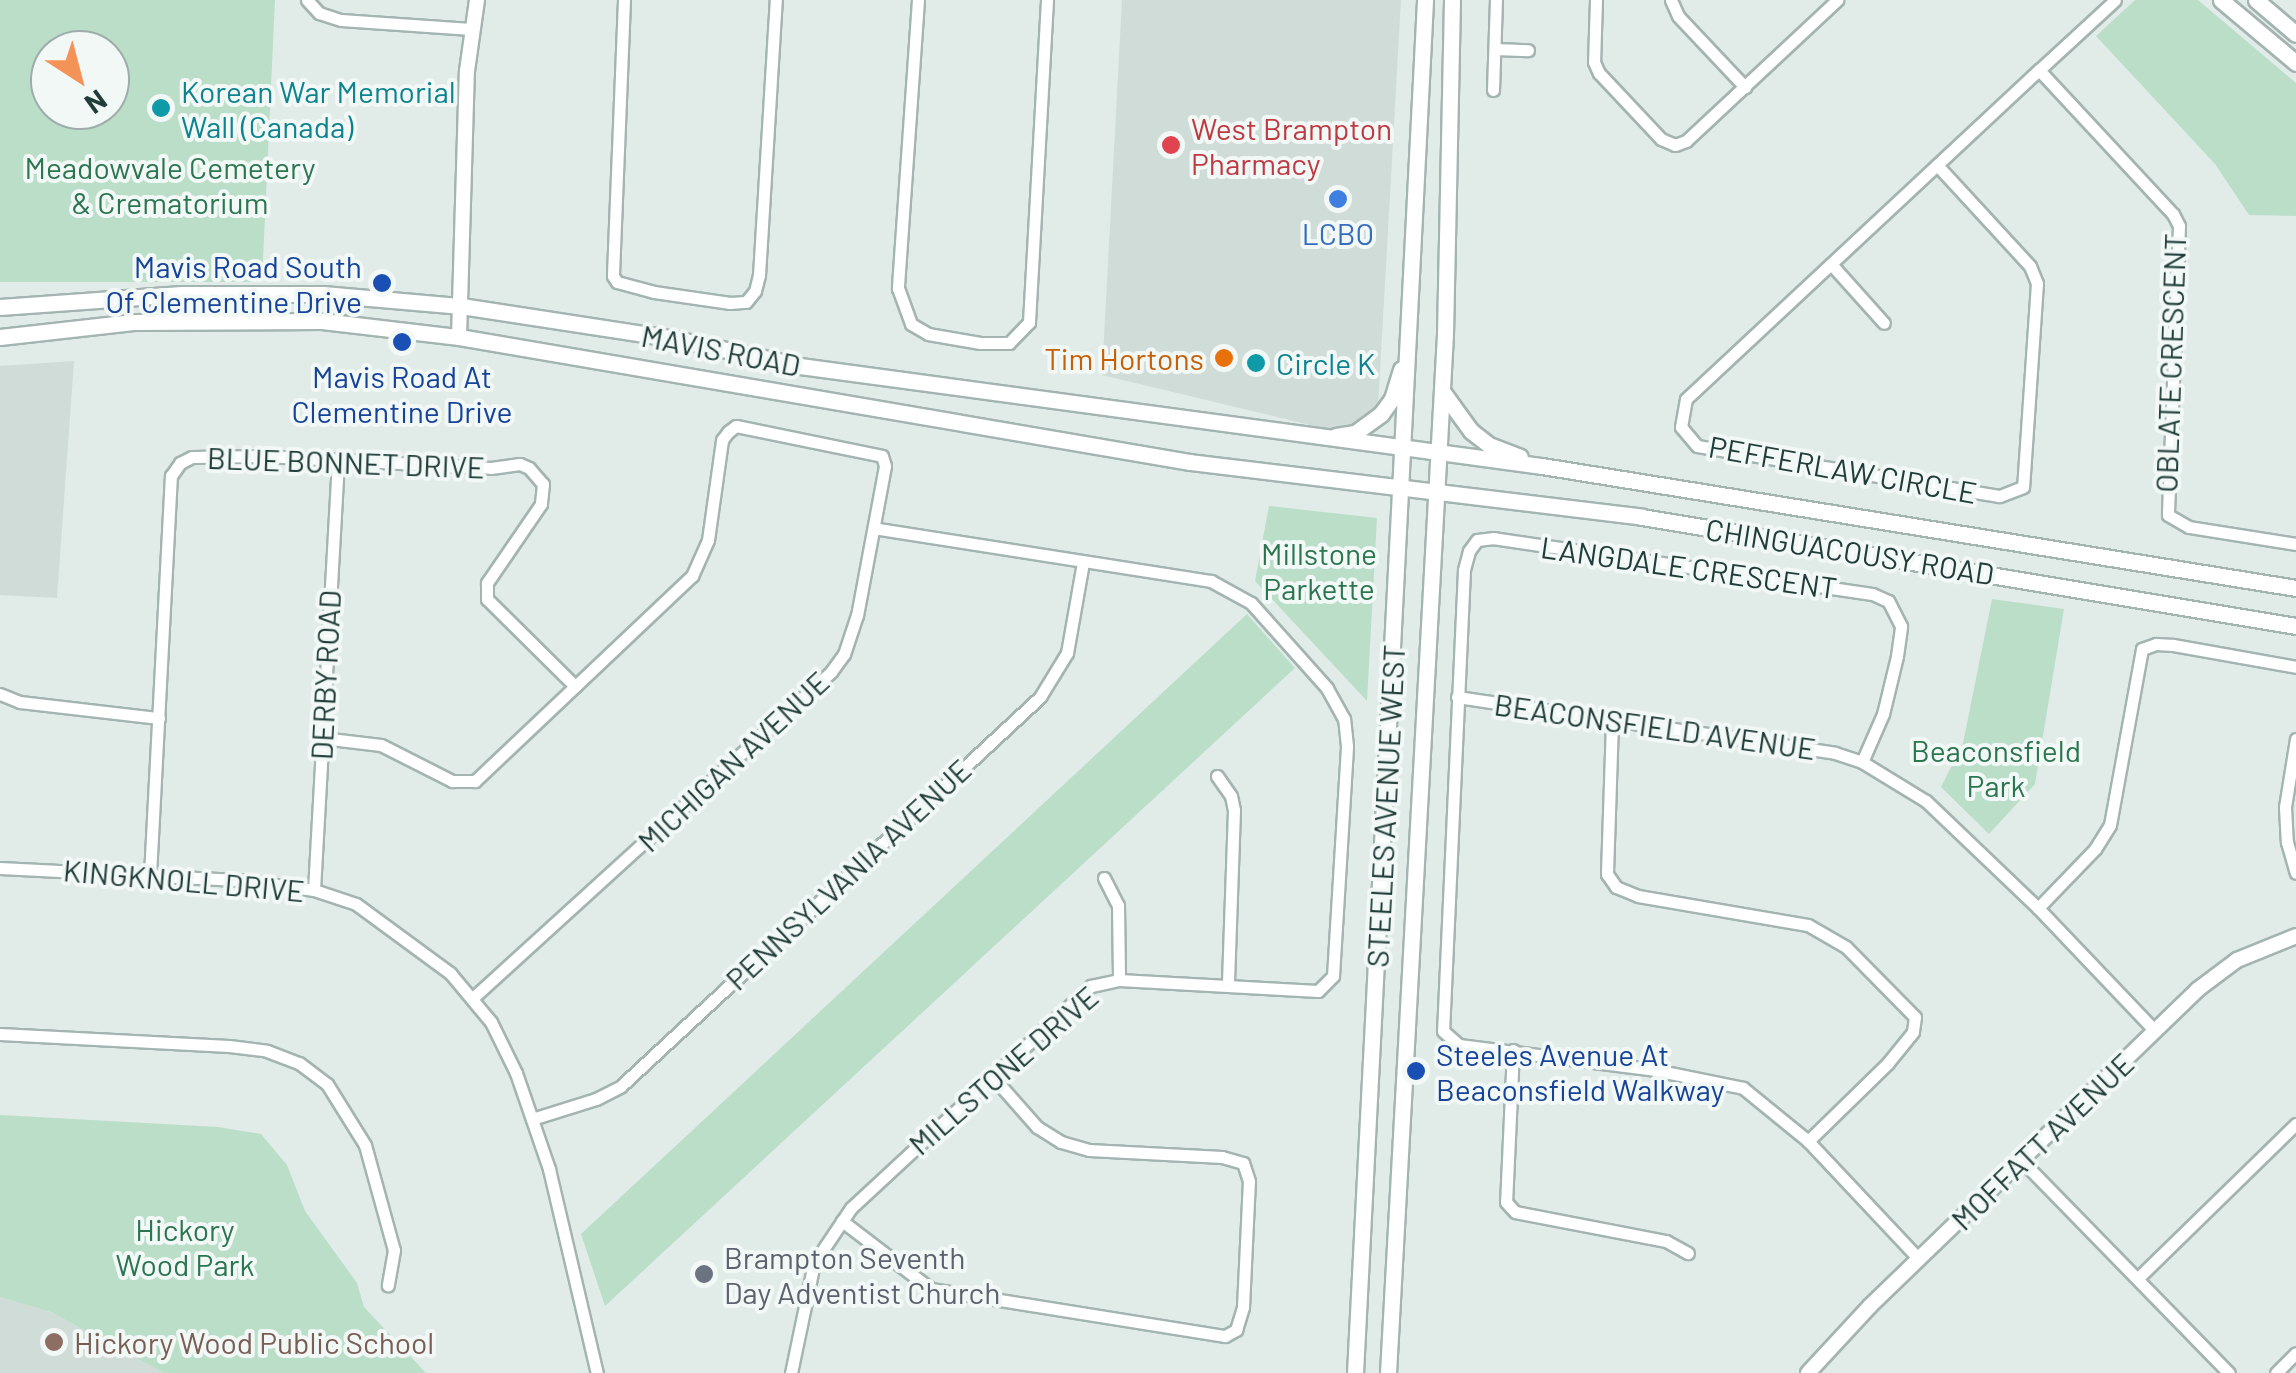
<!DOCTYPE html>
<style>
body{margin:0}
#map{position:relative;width:2296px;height:1373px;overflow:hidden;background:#e1ece9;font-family:Barlow,sans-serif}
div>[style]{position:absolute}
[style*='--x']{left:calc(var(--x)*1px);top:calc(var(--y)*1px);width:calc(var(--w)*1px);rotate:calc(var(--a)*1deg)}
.built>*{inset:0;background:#d0dcd8}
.green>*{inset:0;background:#badec8}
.roads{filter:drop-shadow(2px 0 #a4b4b1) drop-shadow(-2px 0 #a4b4b1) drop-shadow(0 2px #a4b4b1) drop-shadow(0 -2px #a4b4b1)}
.minor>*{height:11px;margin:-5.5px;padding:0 5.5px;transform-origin:5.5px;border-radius:5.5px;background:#fff}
.tertiary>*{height:14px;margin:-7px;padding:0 7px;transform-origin:7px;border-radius:7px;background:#fff}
.secondary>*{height:15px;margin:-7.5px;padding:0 7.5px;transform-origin:7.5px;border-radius:7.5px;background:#fff}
.dots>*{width:28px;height:28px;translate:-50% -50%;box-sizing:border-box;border:5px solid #f2f8f6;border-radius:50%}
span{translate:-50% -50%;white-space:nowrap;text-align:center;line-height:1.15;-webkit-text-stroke:8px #f2f8f6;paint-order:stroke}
.culture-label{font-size:30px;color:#0d838f}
.left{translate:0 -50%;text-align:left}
.health-label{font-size:30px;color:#be3a42}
.park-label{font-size:30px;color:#2b7551}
.shop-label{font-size:30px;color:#366cbe}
.transit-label{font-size:30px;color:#164399}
.right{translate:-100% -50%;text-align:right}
.street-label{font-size:30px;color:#213d39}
.food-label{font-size:30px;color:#c56008}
.worship-label{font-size:30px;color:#5b616d}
.education-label{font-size:30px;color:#785e54}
.north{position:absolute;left:30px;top:30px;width:100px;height:100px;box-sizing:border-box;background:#f2f8f6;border:2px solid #9eadaa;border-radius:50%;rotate:144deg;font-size:28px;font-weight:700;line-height:40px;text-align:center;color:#213d39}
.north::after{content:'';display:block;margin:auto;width:35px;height:45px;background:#f49358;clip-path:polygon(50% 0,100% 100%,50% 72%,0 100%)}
</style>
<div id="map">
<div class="built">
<i style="clip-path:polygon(1122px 0,1401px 0,1377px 424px,1356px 436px,1102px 375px)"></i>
<i style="clip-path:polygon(74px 361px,57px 598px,0 595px,0 366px)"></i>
<i style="clip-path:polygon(0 1297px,51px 1312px,164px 1373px,0 1373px)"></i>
</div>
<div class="green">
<i style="clip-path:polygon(evenodd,0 0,275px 0,262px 282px,0 282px,0 0,50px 50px,110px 50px,110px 110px,50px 110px,50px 50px)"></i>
<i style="clip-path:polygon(2135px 0,2198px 0,2296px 83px,2296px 216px,2249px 215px,2215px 164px,2096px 36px)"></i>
<i style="clip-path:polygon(1269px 506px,1377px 518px,1367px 701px,1255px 581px)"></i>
<i style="clip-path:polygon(1992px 599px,2064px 609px,2035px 784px,1989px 834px,1941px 787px,1963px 743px)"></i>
<i style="clip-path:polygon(1247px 614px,1295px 668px,605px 1306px,581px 1234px)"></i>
<i style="clip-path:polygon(0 1115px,218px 1127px,261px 1134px,287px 1165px,305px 1211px,357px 1283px,364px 1307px,426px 1373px,164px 1373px,51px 1312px,0 1297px)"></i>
</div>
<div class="roads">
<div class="minor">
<i style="--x:307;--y:0;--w:18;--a:47"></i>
<i style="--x:319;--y:13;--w:23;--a:18"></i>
<i style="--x:341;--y:20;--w:130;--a:4"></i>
<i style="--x:624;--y:0;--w:276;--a:92.3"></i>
<i style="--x:613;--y:276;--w:7;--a:56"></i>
<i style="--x:617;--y:282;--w:38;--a:15"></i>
<i style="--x:654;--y:292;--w:77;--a:8.2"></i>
<i style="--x:730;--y:303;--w:16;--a:-4"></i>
<i style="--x:746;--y:302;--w:14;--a:-51"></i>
<i style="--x:755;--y:291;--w:16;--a:-76"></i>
<i style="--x:759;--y:275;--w:276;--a:-86.5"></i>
<i style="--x:918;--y:0;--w:289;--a:94"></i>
<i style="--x:898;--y:288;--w:38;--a:70"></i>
<i style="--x:911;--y:324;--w:20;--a:30"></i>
<i style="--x:928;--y:334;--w:53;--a:9.8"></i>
<i style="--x:980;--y:343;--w:29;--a:0"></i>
<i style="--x:1009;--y:343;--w:29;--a:-46"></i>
<i style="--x:1029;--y:322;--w:323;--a:-86.8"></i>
<i style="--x:1596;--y:0;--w:62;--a:91.8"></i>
<i style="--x:1594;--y:62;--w:12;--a:66"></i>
<i style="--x:1599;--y:73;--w:91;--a:46.8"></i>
<i style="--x:1661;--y:139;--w:15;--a:23"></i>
<i style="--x:1675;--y:145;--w:12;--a:-20"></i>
<i style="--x:1686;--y:141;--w:207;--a:-43"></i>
<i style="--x:1671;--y:0;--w:17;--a:66"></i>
<i style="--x:1678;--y:16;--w:98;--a:46.7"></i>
<i style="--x:1495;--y:49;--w:33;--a:2"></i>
<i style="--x:2039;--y:70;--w:197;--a:47.1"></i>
<i style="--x:2173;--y:214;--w:13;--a:63"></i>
<i style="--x:2179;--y:226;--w:289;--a:92.2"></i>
<i style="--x:2168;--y:515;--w:24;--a:30"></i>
<i style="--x:2189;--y:527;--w:108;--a:9"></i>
<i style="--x:1493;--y:90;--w:90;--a:-88.1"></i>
<i style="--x:1937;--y:165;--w:137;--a:47.4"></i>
<i style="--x:2030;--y:266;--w:18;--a:68"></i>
<i style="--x:2037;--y:283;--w:204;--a:93.9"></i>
<i style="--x:2023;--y:487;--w:26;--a:159"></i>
<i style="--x:1999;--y:496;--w:306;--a:-170.6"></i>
<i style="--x:1697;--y:446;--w:25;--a:-130"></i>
<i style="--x:1681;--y:427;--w:28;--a:-80"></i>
<i style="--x:1686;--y:399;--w:483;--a:-43"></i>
<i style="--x:2039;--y:70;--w:103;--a:-42.6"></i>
<i style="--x:1831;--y:264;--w:79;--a:48.1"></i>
<i style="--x:0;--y:694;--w:22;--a:22"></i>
<i style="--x:20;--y:702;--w:140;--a:6.6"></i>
<i style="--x:1457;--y:697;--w:382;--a:8.4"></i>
<i style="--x:1835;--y:753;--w:28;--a:18"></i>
<i style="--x:1862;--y:762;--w:75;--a:31.4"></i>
<i style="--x:1926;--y:801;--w:155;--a:43.7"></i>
<i style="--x:2038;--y:908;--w:170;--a:46.4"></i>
<i style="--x:1612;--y:722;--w:152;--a:91.9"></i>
<i style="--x:1607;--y:874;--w:16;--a:55"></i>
<i style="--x:1616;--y:887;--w:24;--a:22"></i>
<i style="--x:1638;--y:896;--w:172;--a:9.7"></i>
<i style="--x:1808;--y:925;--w:44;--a:30.1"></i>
<i style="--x:1846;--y:947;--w:98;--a:45.4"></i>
<i style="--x:1915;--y:1017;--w:15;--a:98"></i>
<i style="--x:1913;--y:1032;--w:40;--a:129"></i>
<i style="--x:1888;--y:1063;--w:112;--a:135.7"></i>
<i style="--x:322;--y:738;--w:59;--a:6.8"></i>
<i style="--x:381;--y:745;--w:80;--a:26.9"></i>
<i style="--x:452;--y:781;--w:23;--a:0"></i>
<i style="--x:475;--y:781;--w:299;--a:-43.4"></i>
<i style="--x:692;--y:576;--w:39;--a:-66"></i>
<i style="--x:708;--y:540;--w:101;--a:-82"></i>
<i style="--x:722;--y:440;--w:10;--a:-53"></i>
<i style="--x:728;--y:432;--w:10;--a:-37"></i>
<i style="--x:736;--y:426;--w:149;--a:11.6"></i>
<i style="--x:882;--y:456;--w:10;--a:73"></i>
<i style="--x:885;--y:466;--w:152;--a:100.6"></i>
<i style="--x:857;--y:615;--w:41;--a:108.4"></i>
<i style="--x:844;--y:654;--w:22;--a:126"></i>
<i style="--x:831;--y:672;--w:483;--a:137.7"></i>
<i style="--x:2296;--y:739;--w:69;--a:99.2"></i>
<i style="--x:2285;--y:807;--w:35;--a:87"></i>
<i style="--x:2287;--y:842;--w:32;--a:74"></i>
<i style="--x:1862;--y:762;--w:52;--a:-66.4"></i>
<i style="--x:1883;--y:714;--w:60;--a:-76.4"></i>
<i style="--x:1897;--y:656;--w:30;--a:-82"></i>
<i style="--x:1901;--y:626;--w:28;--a:-117"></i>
<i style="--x:1888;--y:601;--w:17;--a:-156"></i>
<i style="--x:1872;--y:594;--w:382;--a:-171.6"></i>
<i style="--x:1494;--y:538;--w:17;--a:173"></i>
<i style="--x:1477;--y:540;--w:14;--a:126"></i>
<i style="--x:1469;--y:551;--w:20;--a:105"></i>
<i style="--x:1464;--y:570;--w:461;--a:92.6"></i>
<i style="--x:1443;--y:1031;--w:21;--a:41"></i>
<i style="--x:1459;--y:1045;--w:193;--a:7.2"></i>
<i style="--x:1650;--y:1069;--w:95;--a:11.5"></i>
<i style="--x:1743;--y:1088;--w:84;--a:39.2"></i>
<i style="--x:1808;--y:1141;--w:162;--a:46.8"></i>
<i style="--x:1217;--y:776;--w:24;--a:55"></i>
<i style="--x:1231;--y:796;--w:14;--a:78"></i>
<i style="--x:1234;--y:810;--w:176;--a:92"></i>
<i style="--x:0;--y:868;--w:238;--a:2.9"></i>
<i style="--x:238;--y:880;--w:77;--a:7.5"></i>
<i style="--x:314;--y:890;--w:44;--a:18.4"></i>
<i style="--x:356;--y:904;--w:117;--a:36.3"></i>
<i style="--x:450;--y:973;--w:64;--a:50.1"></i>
<i style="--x:491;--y:1022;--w:57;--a:63.9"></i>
<i style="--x:516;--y:1073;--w:102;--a:71"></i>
<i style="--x:549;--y:1169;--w:210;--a:76.8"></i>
<i style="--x:150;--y:875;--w:400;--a:-87"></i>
<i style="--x:171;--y:476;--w:16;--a:-55"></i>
<i style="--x:180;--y:463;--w:13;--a:-27"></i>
<i style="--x:192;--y:457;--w:72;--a:-0.8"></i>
<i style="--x:264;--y:456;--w:227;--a:3"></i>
<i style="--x:491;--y:468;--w:29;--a:-8"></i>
<i style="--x:520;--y:464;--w:10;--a:24"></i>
<i style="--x:529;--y:468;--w:21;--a:49"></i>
<i style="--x:543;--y:484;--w:20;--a:96"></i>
<i style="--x:541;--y:504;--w:96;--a:124.4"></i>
<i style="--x:487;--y:583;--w:16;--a:90"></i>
<i style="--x:487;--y:599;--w:124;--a:44.7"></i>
<i style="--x:1104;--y:878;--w:30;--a:63"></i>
<i style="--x:1118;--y:905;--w:75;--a:89.2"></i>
<i style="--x:314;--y:890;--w:432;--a:-86.8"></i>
<i style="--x:2038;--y:908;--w:82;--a:-46"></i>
<i style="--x:2095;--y:849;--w:28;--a:-58"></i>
<i style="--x:2110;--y:825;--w:179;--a:-79.7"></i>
<i style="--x:2142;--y:649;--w:15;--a:-20"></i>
<i style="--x:2156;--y:644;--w:17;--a:3"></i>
<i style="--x:2173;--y:645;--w:125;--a:10.1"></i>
<i style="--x:0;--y:1034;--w:229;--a:3"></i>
<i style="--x:229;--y:1046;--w:38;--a:7"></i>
<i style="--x:267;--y:1051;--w:34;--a:21"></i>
<i style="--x:299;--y:1063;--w:35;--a:37"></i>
<i style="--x:327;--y:1084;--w:72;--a:58.1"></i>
<i style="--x:365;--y:1145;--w:109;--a:74.6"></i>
<i style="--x:394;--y:1250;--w:36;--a:100"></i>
<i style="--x:1513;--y:1050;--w:152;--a:92.6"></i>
<i style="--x:1506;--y:1202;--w:13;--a:48"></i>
<i style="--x:1515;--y:1212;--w:154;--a:10.9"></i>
<i style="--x:1666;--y:1241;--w:25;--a:29"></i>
<i style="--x:532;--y:1119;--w:67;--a:-17.4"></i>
<i style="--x:596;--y:1099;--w:28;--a:-27"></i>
<i style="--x:621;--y:1086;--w:572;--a:-42.87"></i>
<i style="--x:1040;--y:697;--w:52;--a:-58.5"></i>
<i style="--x:1067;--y:653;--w:92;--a:-80"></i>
<i style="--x:2022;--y:1161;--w:296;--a:45.7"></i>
<i style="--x:842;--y:1221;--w:112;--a:37.4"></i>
<i style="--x:931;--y:1289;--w:298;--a:9.1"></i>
<i style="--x:1225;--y:1336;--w:13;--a:-29"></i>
<i style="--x:1236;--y:1330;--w:24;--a:-73"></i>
<i style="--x:1243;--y:1307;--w:126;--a:-87.3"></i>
<i style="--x:1249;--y:1181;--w:19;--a:-108"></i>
<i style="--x:1243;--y:1163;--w:22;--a:-164"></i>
<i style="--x:1222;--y:1157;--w:133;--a:-177"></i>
<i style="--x:1089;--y:1150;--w:29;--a:-164"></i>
<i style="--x:1061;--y:1142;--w:28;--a:-148"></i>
<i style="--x:1037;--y:1127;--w:68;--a:-131.4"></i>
<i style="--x:2138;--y:1278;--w:221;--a:-44.3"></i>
<i style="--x:791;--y:1373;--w:112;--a:-78.2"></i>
<i style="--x:814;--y:1263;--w:66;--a:-56.1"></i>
<i style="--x:851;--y:1208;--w:327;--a:-42.8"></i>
<i style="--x:1091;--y:986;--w:29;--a:-12"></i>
<i style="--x:1119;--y:980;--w:199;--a:3.2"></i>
<i style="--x:1318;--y:991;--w:21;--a:-45"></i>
<i style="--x:1333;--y:976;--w:230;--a:-86.5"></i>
<i style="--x:1347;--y:746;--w:27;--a:-96"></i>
<i style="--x:1344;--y:719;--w:35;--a:-119"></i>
<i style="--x:1327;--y:688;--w:114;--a:-131.8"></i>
<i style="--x:1251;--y:603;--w:46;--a:-151.2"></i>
<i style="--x:1211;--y:581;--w:341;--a:-171.1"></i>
<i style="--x:2276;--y:1373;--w:28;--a:-45"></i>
</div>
<div class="tertiary">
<i style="--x:459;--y:337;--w:266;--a:-88.3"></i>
<i style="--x:467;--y:71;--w:72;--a:-82"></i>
<i style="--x:1808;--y:1373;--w:91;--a:-47.2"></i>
<i style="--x:1870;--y:1306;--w:455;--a:-44"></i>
<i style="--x:2197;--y:990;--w:50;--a:-36.9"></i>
<i style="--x:2237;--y:960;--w:64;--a:-22.1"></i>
</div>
<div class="secondary">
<i style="--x:2221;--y:0;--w:98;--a:40"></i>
<i style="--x:2256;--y:0;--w:52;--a:40.4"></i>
<i style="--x:0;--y:307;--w:182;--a:-4.1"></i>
<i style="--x:182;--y:294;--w:141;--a:0"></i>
<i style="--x:323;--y:294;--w:139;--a:5"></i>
<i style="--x:461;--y:306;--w:212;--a:8.7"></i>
<i style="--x:671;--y:338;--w:132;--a:12.2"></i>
<i style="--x:800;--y:366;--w:749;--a:7.68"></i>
<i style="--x:1542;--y:466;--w:764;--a:9.19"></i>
<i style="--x:0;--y:337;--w:134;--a:-6.4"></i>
<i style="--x:133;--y:322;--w:189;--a:-0.3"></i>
<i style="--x:322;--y:321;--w:138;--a:6.7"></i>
<i style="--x:459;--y:337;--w:742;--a:9.7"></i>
<i style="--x:1190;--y:462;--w:455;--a:6.9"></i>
<i style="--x:1642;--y:517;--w:663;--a:9.46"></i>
<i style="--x:1442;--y:391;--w:49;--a:54.1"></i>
<i style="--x:1471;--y:431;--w:23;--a:38"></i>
<i style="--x:1489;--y:445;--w:33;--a:21"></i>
<i style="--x:1336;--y:436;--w:19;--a:-9"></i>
<i style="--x:1355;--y:433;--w:32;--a:-36"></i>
<i style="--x:1381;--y:414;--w:19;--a:-54"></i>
<i style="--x:1392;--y:399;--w:31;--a:-73"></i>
<i style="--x:1355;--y:1373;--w:1375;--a:-87.08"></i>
<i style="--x:1388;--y:1373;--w:1041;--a:-86.86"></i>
<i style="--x:1445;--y:334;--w:334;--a:-88.8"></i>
</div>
</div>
<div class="dots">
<i style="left:161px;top:108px;background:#0f9aa8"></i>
<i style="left:1171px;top:145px;background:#e0444e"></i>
<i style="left:1338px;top:199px;background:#3f7fe0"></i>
<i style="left:382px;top:283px;background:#1a4fb4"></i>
<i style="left:402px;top:342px;background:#1a4fb4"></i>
<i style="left:1224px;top:358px;background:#e8710a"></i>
<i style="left:1256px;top:363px;background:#0f9aa8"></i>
<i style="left:1416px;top:1071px;background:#1a4fb4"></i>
<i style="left:704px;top:1274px;background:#6b7280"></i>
<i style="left:54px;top:1342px;background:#8d6e63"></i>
</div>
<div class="culture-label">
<span class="left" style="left:181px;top:108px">Korean War Memorial<br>Wall (Canada)</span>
<span class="left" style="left:1276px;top:363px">Circle K</span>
</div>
<div class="health-label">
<span class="left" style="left:1191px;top:145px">West Brampton<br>Pharmacy</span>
</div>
<div class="park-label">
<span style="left:170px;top:184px">Meadowvale Cemetery<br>&amp; Crematorium</span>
<span style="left:1319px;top:570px">Millstone<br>Parkette</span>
<span style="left:1996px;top:767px">Beaconsfield<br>Park</span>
<span style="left:185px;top:1246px">Hickory<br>Wood Park</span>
</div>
<div class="shop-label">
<span style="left:1338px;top:233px">LCBO</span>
</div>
<div class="transit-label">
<span class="right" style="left:362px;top:283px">Mavis Road South<br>Of Clementine Drive</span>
<span style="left:402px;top:393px">Mavis Road At<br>Clementine Drive</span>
<span class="left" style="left:1436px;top:1071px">Steeles Avenue At<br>Beaconsfield Walkway</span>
</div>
<div class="street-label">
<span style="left:721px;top:350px;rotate:11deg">MAVIS ROAD</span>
<span style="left:2170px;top:363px;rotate:-88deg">OBLATE CRESCENT</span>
<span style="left:346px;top:462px;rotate:2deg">BLUE BONNET DRIVE</span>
<span style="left:1843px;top:469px;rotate:10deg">PEFFERLAW CIRCLE</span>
<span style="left:1850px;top:551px;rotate:9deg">CHINGUACOUSY ROAD</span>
<span style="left:1689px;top:567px;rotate:8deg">LANGDALE CRESCENT</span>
<span style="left:325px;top:675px;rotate:-87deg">DERBY ROAD</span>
<span style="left:1655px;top:726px;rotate:8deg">BEACONSFIELD AVENUE</span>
<span style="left:733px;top:761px;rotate:-43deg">MICHIGAN AVENUE</span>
<span style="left:1385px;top:806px;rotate:-87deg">STEELES AVENUE WEST</span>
<span style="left:848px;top:874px;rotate:-43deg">PENNSYLVANIA AVENUE</span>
<span style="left:184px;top:880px;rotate:5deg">KINGKNOLL DRIVE</span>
<span style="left:1003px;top:1070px;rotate:-41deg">MILLSTONE DRIVE</span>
<span style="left:2042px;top:1141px;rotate:-44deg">MOFFATT AVENUE</span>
</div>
<div class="food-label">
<span class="right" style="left:1204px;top:358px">Tim Hortons</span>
</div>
<div class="worship-label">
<span class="left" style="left:724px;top:1274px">Brampton Seventh<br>Day Adventist Church</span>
</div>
<div class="education-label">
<span class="left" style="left:74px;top:1342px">Hickory Wood Public School</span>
</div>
<div class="north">N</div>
</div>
